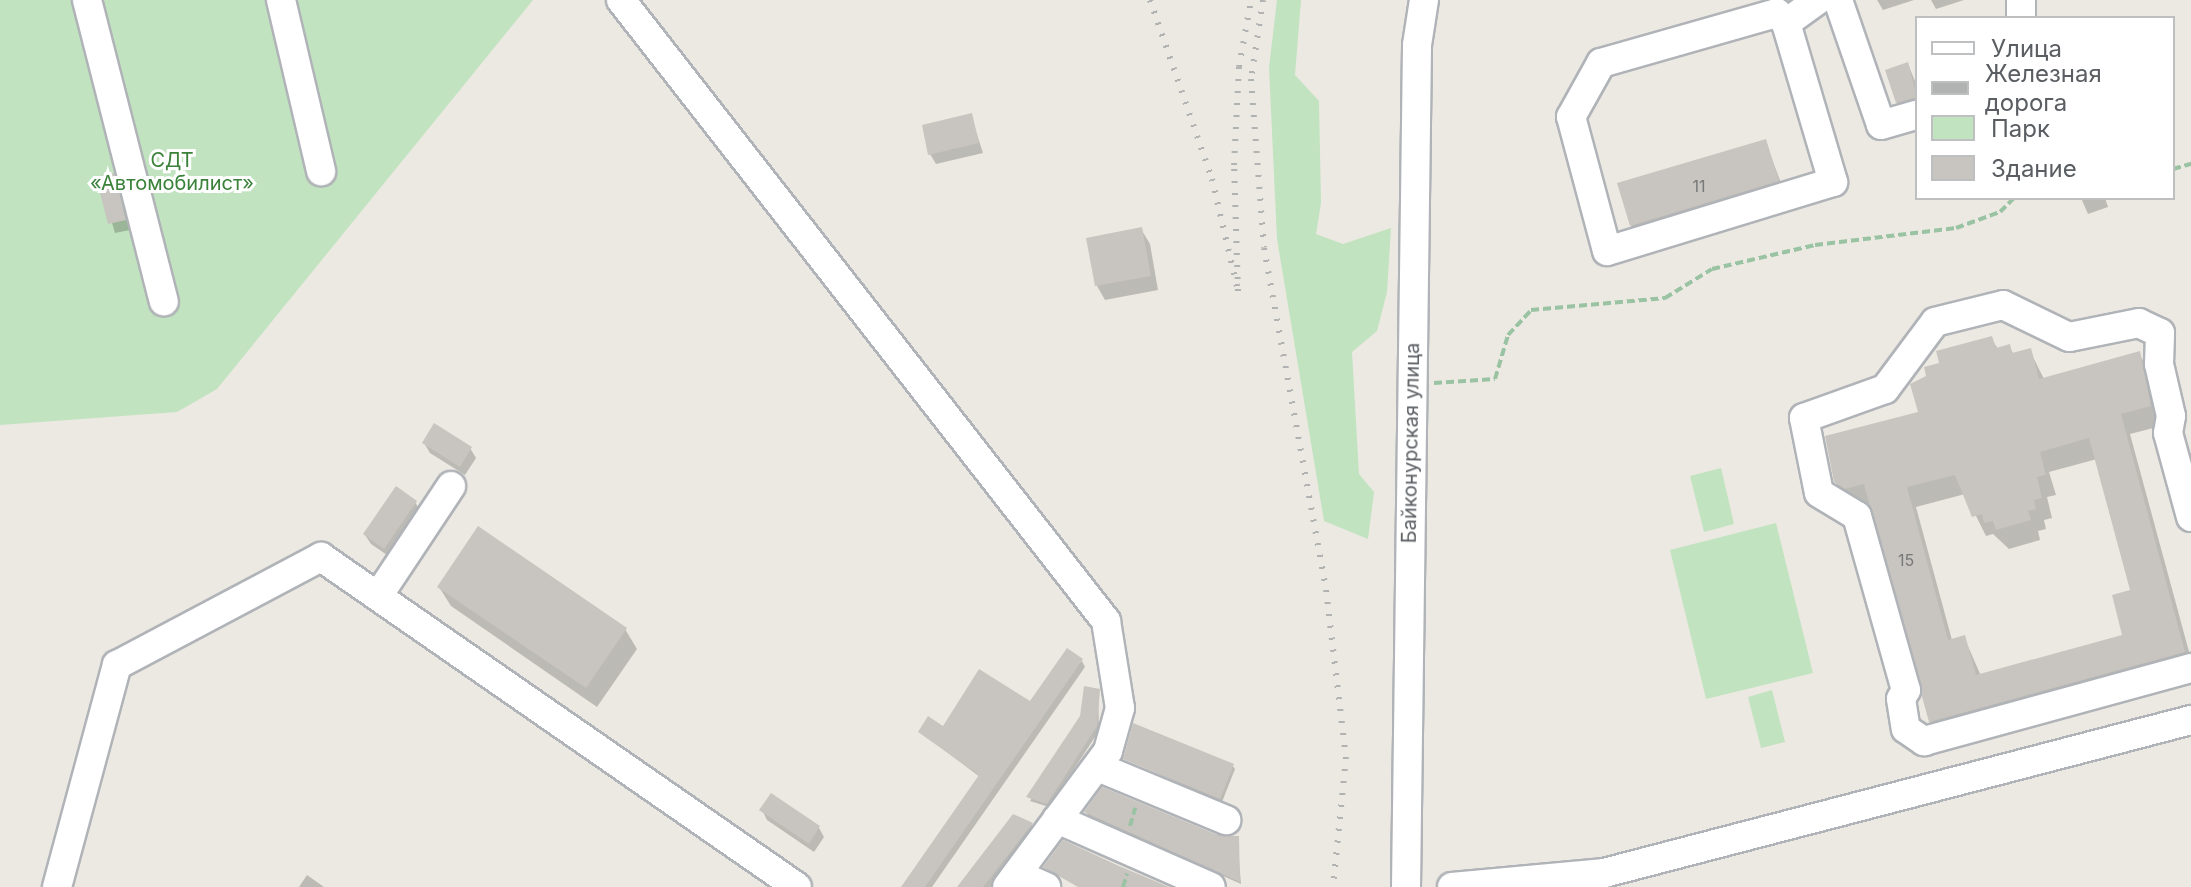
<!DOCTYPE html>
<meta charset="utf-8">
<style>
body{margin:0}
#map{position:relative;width:2191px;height:887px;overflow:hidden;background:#ece9e2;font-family:Inter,sans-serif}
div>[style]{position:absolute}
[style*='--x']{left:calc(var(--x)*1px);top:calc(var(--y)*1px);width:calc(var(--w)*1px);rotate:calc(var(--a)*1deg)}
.green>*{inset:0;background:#c1e3bf}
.shadow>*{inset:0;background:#0003}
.building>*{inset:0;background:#c8c4bf}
.path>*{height:4px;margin-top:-2px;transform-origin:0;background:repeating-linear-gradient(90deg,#99c3a2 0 8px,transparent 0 12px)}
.roads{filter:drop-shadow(2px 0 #b0b3b7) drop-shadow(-2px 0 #b0b3b7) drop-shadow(0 2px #b0b3b7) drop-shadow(0 -2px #b0b3b7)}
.minor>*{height:28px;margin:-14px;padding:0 14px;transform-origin:14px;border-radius:14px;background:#fff}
.rail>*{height:6px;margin-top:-3px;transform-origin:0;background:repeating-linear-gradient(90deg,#b1b2b2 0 2px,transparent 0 12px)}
span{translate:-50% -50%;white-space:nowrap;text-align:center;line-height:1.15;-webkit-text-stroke:6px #fff;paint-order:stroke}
.number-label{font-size:16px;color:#767879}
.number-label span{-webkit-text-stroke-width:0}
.park-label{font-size:20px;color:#3a8239}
.street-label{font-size:20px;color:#5a5e62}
.legend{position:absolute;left:1915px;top:16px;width:260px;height:184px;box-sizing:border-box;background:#fff;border:2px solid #bdbfc0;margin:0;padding:10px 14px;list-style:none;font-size:24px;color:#5a5e62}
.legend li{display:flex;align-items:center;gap:16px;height:40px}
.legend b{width:40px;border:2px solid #bdbfc0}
</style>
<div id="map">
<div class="green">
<i style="clip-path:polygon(0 0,533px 0,217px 389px,177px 412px,0 425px)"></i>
<i style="clip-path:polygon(1277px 0,1301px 0,1295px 75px,1319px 101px,1321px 203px,1316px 234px,1343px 244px,1391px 228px,1387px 292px,1377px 331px,1352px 352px,1359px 474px,1374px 492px,1368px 539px,1324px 521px,1277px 239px,1269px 68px)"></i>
<i style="clip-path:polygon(1721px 468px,1734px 524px,1704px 532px,1690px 476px)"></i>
<i style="clip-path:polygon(1776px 523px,1813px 673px,1706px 699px,1670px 550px)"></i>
<i style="clip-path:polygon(1772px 690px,1785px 742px,1761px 748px,1748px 697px)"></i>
</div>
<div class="shadow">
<i style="clip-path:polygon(1877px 0,1914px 0,1883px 10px)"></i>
<i style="clip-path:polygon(1931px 0,1964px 0,1936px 9px)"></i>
<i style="clip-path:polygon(1908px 64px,1917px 86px,1917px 108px,1903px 112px,1897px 102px)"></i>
<i style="clip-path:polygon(971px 116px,983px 153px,936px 164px,930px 154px)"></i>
<i style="clip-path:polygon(1765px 141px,1788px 201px,1643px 245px,1631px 226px)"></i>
<i style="clip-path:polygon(113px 175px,130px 230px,115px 233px,99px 179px)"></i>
<i style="clip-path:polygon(2081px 198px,2105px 198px,2108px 207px,2088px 214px)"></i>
<i style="clip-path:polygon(1141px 229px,1150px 244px,1158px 290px,1105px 300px,1097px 286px)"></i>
<i style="clip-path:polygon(evenodd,1991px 338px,1998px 349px,2009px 346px,2014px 355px,2030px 351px,2044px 379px,2139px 353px,2150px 373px,2161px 426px,2130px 434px,2191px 659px,1942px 741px,1930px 721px,1872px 504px,1858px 508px,1848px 502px,1836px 482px,1920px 413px,1929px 378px,1942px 364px,1991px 338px,2097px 459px,2133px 592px,2125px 637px,1981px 676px,1964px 637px,1952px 640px,1916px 507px,1965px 494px,1986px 536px,1993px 534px,2009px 549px,2040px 540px,2038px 531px,2046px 529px,2044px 520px,2052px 518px,2047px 497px,2056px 495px,2049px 472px,2097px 459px)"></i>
<i style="clip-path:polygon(424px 443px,470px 448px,476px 458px,465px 475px,430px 453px)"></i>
<i style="clip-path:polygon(415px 502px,421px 512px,390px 557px,371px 544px,365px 535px)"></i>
<i style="clip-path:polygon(439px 587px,625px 629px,637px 649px,597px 707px,451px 606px)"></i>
<i style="clip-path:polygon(1082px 661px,1085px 667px,932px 887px,904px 887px,980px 777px,920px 732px,1031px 704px)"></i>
<i style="clip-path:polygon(1098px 690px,1099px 731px,1049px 807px,1030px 801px)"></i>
<i style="clip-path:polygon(1125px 759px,1232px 765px,1235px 769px,1222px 802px)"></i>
<i style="clip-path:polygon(762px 810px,819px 828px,824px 837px,814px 852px,767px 820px)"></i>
<i style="clip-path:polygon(1086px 812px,1237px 838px,1241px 884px,1089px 816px)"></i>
<i style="clip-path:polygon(1031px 824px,1035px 830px,991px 887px,959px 887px)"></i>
<i style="clip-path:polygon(307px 875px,324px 887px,299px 887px)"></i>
</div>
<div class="building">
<i style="clip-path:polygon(1908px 62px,1917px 97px,1896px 103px,1885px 70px)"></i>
<i style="clip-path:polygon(972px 113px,979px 143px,928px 155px,922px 125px)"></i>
<i style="clip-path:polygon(1766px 139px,1779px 181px,1630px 226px,1617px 183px)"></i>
<i style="clip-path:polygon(114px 173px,126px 220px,108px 224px,96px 177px)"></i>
<i style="clip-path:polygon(1142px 227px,1151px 276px,1095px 286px,1086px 238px)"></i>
<i style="clip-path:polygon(evenodd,1992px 336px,1996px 348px,2010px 344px,2012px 353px,2031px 348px,2039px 379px,2140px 351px,2151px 406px,2121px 414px,2185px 652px,1929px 722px,1864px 484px,1845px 489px,1834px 482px,1825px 436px,1918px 412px,1910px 384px,1926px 376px,1924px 367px,1939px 363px,1936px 351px,1992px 336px,2089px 438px,2130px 590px,2112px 595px,2122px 635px,1976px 675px,1965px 635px,1948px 640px,1907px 487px,1955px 475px,1972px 517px,1982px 514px,1984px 523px,1993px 521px,1996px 530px,2031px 520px,2028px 511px,2036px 509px,2034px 500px,2042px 498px,2037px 477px,2046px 475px,2040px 452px,2089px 438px)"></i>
<i style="clip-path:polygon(434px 423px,472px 447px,460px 467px,422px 443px)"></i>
<i style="clip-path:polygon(396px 486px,417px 501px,384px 549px,363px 534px)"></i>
<i style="clip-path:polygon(478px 526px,627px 628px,586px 688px,437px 587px)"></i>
<i style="clip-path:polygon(1067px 648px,1083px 659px,925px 887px,901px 887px,979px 775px,918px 732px,928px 716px,943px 726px,979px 669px,1030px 701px)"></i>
<i style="clip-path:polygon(1084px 686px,1100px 689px,1097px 726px,1047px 804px,1026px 797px,1080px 716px)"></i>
<i style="clip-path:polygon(1133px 723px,1234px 764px,1220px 799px,1123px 759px)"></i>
<i style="clip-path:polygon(1102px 787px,1220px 836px,1239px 836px,1240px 882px,1084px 812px)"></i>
<i style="clip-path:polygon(771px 793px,820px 826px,809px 844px,759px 810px)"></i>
<i style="clip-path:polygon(1013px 814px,1033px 823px,983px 887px,957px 887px)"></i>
<i style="clip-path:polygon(1063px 840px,1119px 866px,1169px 887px,1078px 887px,1043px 867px)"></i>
</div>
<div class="path">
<i style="--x:2173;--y:169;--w:19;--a:-16"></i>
<i style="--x:1434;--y:383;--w:61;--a:-3.8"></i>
<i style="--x:1495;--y:379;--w:46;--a:-73.5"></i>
<i style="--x:1508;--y:335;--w:34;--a:-47"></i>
<i style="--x:1531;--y:310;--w:135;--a:-5.1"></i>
<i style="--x:1665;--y:298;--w:55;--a:-31.7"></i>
<i style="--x:1712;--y:269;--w:106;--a:-13.1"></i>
<i style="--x:1815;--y:245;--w:142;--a:-6.9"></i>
<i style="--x:1956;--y:228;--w:47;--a:-20"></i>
<i style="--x:2000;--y:212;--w:20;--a:-45"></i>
<i style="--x:1130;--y:826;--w:19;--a:-74"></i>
<i style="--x:1123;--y:887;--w:14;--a:-73"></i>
</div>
<div class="roads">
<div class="minor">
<i style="--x:87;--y:0;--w:311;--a:75.7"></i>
<i style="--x:281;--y:0;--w:176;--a:76.8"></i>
<i style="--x:621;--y:0;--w:788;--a:52.01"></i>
<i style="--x:1106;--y:621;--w:88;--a:80.9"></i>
<i style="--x:1120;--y:708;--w:45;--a:105.6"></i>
<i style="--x:1108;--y:751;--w:169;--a:126.6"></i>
<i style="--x:1838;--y:0;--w:132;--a:71"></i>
<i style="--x:1881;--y:125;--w:37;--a:-16"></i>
<i style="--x:1777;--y:13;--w:13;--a:48"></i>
<i style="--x:1786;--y:23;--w:166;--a:73.5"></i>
<i style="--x:1833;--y:182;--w:236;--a:163"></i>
<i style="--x:1607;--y:251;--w:139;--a:-105"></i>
<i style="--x:1571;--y:117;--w:62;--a:-60.9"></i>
<i style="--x:1601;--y:63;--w:183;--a:-15.9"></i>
<i style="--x:2021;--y:18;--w:18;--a:-90"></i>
<i style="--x:1786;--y:23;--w:39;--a:-36"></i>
<i style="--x:2191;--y:517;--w:87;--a:-105.3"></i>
<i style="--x:2168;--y:433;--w:17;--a:-80"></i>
<i style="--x:2171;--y:416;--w:53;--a:-103"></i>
<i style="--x:2159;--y:364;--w:31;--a:-88"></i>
<i style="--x:2160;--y:333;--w:23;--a:-155"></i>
<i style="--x:2139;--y:323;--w:71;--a:168.7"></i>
<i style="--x:2069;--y:337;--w:73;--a:-154.1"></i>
<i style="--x:2003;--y:305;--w:70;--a:166"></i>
<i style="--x:1935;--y:322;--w:84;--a:126.7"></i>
<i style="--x:1885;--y:389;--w:86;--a:160.3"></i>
<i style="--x:1804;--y:418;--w:76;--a:78.7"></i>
<i style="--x:1819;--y:493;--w:44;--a:31.2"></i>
<i style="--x:1857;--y:516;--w:181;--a:74.3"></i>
<i style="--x:1906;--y:690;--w:10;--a:119"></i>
<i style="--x:1901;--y:699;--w:30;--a:81"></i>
<i style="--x:1906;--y:729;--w:22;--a:34"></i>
<i style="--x:1924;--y:741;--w:277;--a:-15.3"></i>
<i style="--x:378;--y:596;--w:132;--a:-56.4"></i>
<i style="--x:1098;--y:767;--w:139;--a:22.5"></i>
<i style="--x:1057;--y:819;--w:168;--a:23.8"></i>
<i style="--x:1017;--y:874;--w:32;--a:24"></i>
<i style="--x:57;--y:887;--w:230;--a:-74.9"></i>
<i style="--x:117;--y:665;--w:231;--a:-27.9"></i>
<i style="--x:321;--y:557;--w:579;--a:34.73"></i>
<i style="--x:1406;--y:887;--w:842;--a:-89.25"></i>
<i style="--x:1417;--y:45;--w:46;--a:-81.2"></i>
<i style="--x:1452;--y:887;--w:153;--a:-5.3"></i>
<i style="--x:1604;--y:873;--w:607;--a:-14.61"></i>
</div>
</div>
<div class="rail">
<i style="--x:1150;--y:0;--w:189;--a:70.9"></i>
<i style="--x:1212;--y:179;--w:115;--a:76.9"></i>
<i style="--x:1238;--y:291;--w:126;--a:-91.8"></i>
<i style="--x:1234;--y:165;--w:98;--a:-87.1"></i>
<i style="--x:1239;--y:67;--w:68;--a:-79.8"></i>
<i style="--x:1263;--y:0;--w:80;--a:98.6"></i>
<i style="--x:1251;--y:79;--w:169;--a:85.6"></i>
<i style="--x:1264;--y:248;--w:348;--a:79.7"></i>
<i style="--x:1326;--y:590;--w:168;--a:83.2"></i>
<i style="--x:1346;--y:757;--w:131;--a:95.7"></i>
</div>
<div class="number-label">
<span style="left:1699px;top:186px">11</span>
<span style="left:1906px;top:560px">15</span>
</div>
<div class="park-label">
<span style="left:172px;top:172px">СДТ<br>«Автомобилист»</span>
</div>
<div class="street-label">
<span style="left:1411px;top:443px;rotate:-89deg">Байконурская улица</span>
</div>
<ul class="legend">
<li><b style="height:10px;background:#fff"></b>Улица</li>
<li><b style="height:10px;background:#b1b2b2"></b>Железная дорога</li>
<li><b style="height:22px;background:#c1e3bf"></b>Парк</li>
<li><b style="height:22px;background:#c8c4bf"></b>Здание</li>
</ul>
</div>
